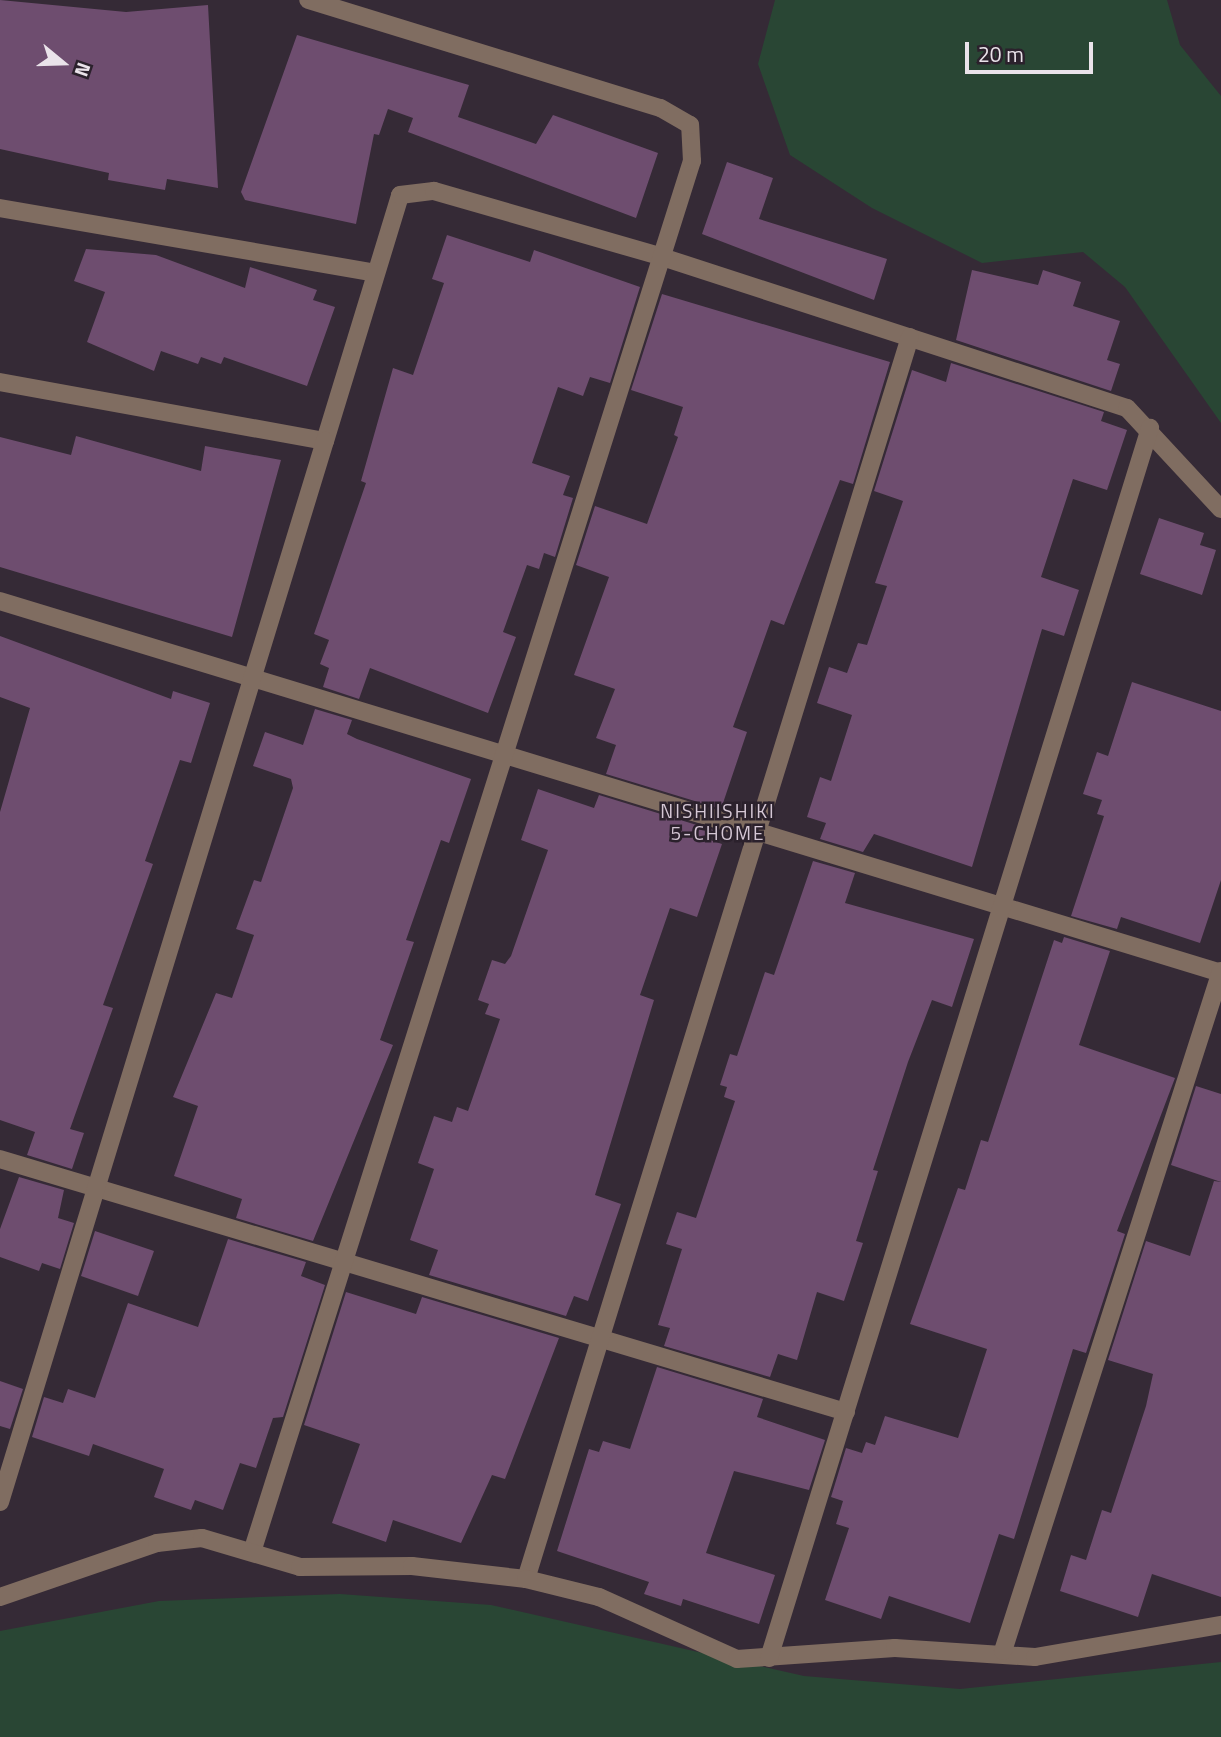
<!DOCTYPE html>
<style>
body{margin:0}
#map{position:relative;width:1221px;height:1737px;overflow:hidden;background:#352a36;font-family:"Titillium Web",sans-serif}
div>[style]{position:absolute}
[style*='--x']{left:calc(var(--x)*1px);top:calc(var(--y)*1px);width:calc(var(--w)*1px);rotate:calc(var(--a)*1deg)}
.green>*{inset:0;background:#294634}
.building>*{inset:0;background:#6e4d6f}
.minor>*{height:18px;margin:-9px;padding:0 9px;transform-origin:9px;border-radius:9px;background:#806d61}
span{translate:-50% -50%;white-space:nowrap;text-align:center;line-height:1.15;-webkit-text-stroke:5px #2b212c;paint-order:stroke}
.neighbourhood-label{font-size:19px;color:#d5c7d5;letter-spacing:2px}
.north{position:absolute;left:28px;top:28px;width:70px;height:70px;-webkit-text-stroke:5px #2b212c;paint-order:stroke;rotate:109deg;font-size:19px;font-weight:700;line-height:28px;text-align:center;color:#eae3ea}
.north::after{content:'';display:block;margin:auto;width:24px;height:32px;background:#eae3ea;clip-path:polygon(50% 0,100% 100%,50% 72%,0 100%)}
.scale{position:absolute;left:965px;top:42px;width:128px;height:32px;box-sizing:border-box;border:4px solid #eae3ea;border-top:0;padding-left:9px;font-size:21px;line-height:24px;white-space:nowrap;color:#eae3ea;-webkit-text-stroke:5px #2b212c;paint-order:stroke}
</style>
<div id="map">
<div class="green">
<i style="clip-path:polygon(775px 0,1167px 0,1180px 45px,1221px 96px,1221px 423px,1125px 287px,1083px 252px,982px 263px,872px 208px,790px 155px,758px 64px)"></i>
<i style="clip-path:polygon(340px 1594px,491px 1605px,804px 1676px,960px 1689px,1221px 1662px,1221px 1737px,0 1737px,0 1631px,159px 1601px)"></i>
</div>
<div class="building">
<i style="clip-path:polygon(0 0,126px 12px,208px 5px,218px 188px,167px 179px,165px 190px,108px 180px,109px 173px,0 149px)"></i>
<i style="clip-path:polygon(297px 35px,469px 85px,458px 117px,536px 144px,553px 115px,658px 153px,636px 218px,408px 132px,413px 118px,388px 109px,379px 135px,374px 134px,356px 224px,245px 200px,241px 192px)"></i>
<i style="clip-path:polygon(727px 162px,773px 178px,759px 219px,887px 259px,874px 300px,702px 234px)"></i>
<i style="clip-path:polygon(447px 235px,530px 262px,534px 250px,640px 287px,610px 383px,590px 377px,583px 396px,558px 387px,532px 463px,570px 476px,563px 495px,573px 498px,555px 557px,544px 553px,539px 569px,527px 565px,503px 632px,516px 637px,488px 713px,370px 668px,359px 699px,323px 687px,329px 668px,320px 664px,329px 640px,314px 634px,366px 483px,361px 481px,393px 368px,413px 375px,444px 283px,432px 279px)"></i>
<i style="clip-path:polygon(86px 249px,156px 255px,245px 288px,250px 267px,317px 290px,313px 300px,335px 307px,307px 386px,224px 357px,221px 364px,201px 357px,198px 364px,161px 351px,154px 371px,87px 342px,105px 292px,74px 281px)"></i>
<i style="clip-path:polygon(972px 270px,1038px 285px,1043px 270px,1081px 282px,1073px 306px,1120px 321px,1107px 360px,1120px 364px,1111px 391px,956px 340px)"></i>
<i style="clip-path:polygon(662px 294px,890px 362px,853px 484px,840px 480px,784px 625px,771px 620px,733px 727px,747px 732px,721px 809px,606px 774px,616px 745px,596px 738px,615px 689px,574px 675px,609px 577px,576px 565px,595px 506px,647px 524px,678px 437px,674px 435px,683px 407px,631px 390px)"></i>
<i style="clip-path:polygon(951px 363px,1104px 412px,1101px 421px,1127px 430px,1107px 490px,1073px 479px,1041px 577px,1079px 590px,1064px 636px,1042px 629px,972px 867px,874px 834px,863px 852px,820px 839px,826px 823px,807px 817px,820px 777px,831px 781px,852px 715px,817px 703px,829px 667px,847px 673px,858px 643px,867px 645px,887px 586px,875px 583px,903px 501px,874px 491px,912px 370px,946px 382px)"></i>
<i style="clip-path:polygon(76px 436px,201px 471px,205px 446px,281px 460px,232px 637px,0 567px,0 437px,71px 455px)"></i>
<i style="clip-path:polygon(1159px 518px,1204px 533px,1200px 545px,1216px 550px,1202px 595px,1140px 574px)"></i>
<i style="clip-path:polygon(0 636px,171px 699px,173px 691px,210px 703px,191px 763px,180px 760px,145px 861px,153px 864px,103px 1005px,113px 1008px,70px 1129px,84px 1133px,72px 1169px,27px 1155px,35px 1132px,0 1120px,0 812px,30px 708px,0 697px)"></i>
<i style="clip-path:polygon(1132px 682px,1221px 711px,1221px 880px,1200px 943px,1121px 917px,1117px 929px,1071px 916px,1104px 816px,1097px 814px,1102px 800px,1083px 794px,1097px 752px,1108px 756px)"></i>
<i style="clip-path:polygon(315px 709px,352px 720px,347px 734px,357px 739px,471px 779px,449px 843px,441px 840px,406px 940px,414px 942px,380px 1040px,393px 1045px,313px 1241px,236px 1218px,242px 1199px,174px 1176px,198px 1106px,173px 1097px,216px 993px,232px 998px,254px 935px,236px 929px,254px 880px,261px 882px,293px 788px,291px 779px,253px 766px,265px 732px,303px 745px)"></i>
<i style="clip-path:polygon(538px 789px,594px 808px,599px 795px,713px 830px,710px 840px,722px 844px,697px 917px,670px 908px,640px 995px,654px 1000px,595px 1195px,621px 1204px,588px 1301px,574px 1296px,566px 1316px,429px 1275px,438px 1250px,410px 1240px,434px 1169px,418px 1163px,434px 1116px,452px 1122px,457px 1107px,468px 1111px,500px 1019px,485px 1014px,489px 1004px,478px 1000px,492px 960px,505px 964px,511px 956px,548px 850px,521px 840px)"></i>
<i style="clip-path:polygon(813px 861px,855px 873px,845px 903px,974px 939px,952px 1007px,932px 1000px,908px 1062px,873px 1170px,878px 1171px,856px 1241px,863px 1243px,844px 1301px,817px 1292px,797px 1360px,778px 1354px,770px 1377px,664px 1346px,670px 1328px,658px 1325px,682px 1249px,666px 1244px,677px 1212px,696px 1218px,735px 1101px,724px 1097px,727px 1087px,720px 1085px,730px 1054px,737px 1056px,765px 972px,774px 975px)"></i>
<i style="clip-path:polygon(1064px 937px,1110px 951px,1079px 1045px,1175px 1078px,1117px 1231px,1125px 1234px,1086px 1353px,1073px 1349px,1014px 1539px,999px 1534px,970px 1623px,889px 1596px,881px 1619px,825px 1600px,849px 1528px,836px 1524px,843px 1501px,831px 1497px,846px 1448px,862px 1453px,866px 1442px,875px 1445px,885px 1416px,958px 1438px,987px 1349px,910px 1324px,958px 1188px,965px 1190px,981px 1140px,988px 1142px,1054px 940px,1062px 943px)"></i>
<i style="clip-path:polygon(1196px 1086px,1221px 1094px,1221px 1182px,1171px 1165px)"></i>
<i style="clip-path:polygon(19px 1177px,64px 1190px,58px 1218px,74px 1223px,60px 1269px,42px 1263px,39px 1271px,0 1257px,0 1229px)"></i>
<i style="clip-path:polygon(1214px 1181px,1221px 1182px,1221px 1597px,1152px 1574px,1138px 1617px,1060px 1591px,1071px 1555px,1086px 1560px,1102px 1510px,1111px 1513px,1146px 1406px,1153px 1374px,1108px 1360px,1146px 1241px,1190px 1256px)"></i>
<i style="clip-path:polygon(95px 1231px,154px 1251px,138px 1296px,81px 1276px)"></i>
<i style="clip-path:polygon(228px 1239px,306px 1262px,301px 1276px,325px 1285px,283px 1417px,273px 1418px,256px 1468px,240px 1463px,223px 1510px,195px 1500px,191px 1510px,154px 1497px,164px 1469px,93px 1444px,89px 1456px,32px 1437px,44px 1397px,63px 1403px,68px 1389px,95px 1398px,128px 1303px,198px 1327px)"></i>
<i style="clip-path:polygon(346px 1292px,416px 1314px,422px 1297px,559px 1338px,505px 1479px,492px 1475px,461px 1543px,393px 1520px,386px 1542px,332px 1523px,360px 1444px,304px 1425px)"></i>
<i style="clip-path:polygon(657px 1367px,763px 1399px,757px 1417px,825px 1440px,809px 1490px,734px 1471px,706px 1553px,775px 1575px,759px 1624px,683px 1599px,681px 1606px,644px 1594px,649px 1582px,557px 1551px,589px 1449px,599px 1452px,603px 1441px,630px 1449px)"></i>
<i style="clip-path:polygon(0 1381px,23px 1389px,10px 1429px,0 1426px)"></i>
</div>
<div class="minor">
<i style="--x:0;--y:208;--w:381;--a:9.8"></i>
<i style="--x:0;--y:382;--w:330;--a:10.3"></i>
<i style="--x:325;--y:441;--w:257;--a:-73"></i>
<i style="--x:400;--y:195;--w:34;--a:-7"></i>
<i style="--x:434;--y:191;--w:237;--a:16.1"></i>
<i style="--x:662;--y:257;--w:489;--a:18"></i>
<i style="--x:1127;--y:408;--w:138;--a:47.1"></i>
<i style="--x:0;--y:601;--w:1276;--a:16.94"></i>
<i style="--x:0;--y:1159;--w:883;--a:16.65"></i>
<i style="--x:0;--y:1502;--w:1110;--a:-72.97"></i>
<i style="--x:252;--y:1552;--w:1459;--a:-72.45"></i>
<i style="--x:692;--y:161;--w:36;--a:-93"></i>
<i style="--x:690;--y:125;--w:34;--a:-150"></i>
<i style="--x:660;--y:108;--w:368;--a:-162.9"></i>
<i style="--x:526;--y:1579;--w:1300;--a:-72.82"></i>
<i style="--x:0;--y:1597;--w:166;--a:-19"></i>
<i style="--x:157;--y:1543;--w:45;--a:-6.3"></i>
<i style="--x:202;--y:1538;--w:102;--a:16.5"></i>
<i style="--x:300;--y:1567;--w:112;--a:-0.5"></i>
<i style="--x:412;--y:1566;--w:115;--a:6.5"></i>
<i style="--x:526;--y:1579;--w:75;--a:13.9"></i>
<i style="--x:599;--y:1597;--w:151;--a:24.2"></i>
<i style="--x:737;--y:1659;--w:158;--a:-4"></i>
<i style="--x:895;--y:1648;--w:140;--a:3.7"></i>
<i style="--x:1035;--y:1657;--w:189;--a:-9.8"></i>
<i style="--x:1003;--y:1651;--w:714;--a:-72.22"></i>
<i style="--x:769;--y:1658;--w:1288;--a:-72.79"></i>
</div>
<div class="neighbourhood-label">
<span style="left:718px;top:822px">NISHIISHIKI<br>5-CHOME</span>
</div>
<div class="north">N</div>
<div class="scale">20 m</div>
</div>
